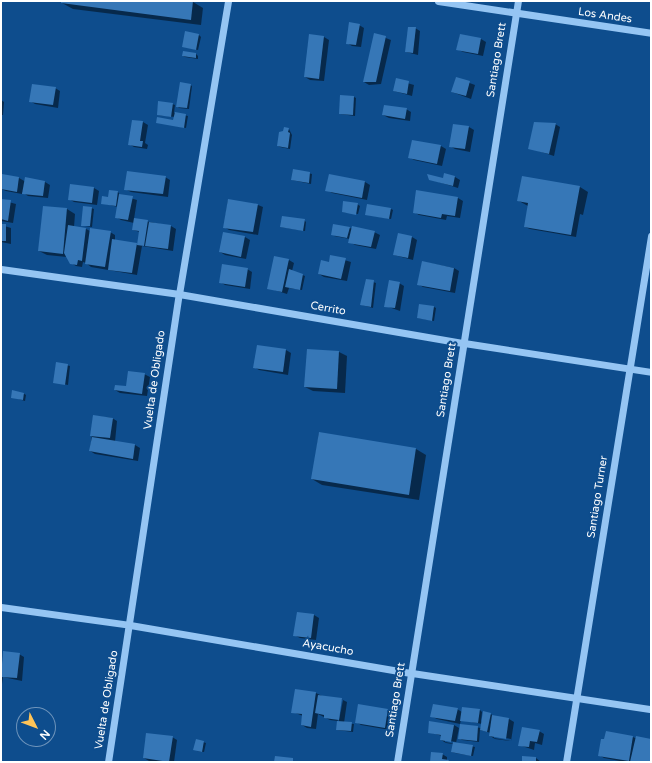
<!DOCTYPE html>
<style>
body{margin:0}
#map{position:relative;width:652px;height:763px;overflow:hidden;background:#0e4d8d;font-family:"Varela Round",sans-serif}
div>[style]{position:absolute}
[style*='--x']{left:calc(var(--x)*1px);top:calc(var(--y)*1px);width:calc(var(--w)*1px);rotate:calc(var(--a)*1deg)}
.shadow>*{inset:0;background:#0007}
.building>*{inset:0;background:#3677b7}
.minor>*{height:7px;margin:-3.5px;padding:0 3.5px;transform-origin:3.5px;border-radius:3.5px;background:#95c5f3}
span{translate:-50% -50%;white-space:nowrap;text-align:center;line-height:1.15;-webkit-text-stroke:4px #0e4d8d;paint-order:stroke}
.street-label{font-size:11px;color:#fff}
.frame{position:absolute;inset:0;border:2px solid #fff;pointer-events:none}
.north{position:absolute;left:16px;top:707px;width:40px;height:40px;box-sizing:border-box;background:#0e4d8d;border:1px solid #6e94bb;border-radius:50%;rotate:132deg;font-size:11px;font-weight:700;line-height:16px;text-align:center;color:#fff}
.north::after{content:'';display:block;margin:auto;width:14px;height:18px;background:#ffc457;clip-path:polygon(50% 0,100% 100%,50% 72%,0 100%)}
</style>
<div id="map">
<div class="shadow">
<i style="clip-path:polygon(62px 1px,184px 1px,193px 2px,203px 8px,201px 25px,73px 9px,62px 3px)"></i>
<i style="clip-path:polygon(359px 25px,364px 28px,361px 47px,352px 46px,347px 43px)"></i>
<i style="clip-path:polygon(415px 28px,420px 31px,418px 55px,406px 52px)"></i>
<i style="clip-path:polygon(375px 34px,391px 40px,381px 84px,369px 85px,364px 82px)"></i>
<i style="clip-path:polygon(199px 35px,201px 37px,198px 50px,185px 47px)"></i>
<i style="clip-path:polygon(460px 35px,481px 39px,486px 42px,483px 56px,463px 52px,457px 49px)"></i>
<i style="clip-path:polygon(324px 37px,329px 40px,324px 81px,310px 80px,305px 77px)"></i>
<i style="clip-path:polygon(184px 53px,196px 54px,198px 56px,198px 59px,185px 57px,183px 56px)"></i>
<i style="clip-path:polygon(456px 78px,475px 85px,471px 99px,452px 92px)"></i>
<i style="clip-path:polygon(397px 80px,414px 85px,412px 96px,394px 91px)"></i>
<i style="clip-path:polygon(190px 85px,192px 86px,189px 109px,179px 108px,177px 106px)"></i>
<i style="clip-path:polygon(55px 88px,60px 91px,58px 108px,35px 104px,30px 101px)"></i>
<i style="clip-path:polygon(354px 97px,356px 98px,355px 116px,340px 114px)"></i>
<i style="clip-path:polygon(1px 100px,4px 102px,3px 115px,1px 115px)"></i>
<i style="clip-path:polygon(172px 104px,175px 105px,174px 113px,188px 116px,186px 128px,157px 122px,174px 121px,175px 117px,158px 115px)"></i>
<i style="clip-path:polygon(406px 109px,411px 112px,410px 121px,389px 118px,383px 115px)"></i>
<i style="clip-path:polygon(143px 122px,148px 125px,145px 143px,148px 145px,147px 149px,134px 147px,129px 144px)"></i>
<i style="clip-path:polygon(555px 124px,560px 127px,554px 156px,529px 148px)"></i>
<i style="clip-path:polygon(469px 127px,474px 130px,470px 152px,455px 149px,450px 146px)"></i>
<i style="clip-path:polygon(289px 129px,292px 135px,290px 149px,280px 147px,278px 146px)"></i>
<i style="clip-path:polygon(441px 146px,446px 149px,442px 166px,414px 160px,409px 157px)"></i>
<i style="clip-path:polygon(293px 170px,312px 174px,311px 184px,292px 180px)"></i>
<i style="clip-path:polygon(3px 175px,19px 178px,26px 182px,26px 179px,45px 182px,50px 185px,48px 198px,28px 196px,22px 192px,22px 194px,6px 191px,1px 189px)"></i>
<i style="clip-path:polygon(330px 175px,365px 182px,370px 185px,367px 200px,332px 193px,327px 190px)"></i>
<i style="clip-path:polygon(165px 177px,170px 180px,168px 197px,131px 192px,125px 189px)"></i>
<i style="clip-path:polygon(455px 177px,460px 180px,458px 188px,429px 179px,443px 179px)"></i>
<i style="clip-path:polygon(71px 185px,94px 188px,99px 191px,97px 205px,74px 202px,69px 199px)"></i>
<i style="clip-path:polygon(580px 187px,588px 192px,583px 215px,580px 214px,576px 237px,530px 229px,525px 227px,528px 206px,519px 201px)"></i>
<i style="clip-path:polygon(110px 191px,118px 192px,120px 195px,137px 200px,134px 219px,171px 226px,176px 229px,173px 251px,142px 246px,137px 275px,91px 267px,86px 263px,83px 262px,82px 267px,76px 266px,71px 263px,67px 257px,47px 255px,39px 251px,44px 207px,67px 209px,75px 214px,74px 227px,86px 229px,90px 231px,110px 232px,115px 235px,115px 241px,139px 245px,140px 232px,133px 230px,134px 223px,121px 220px,116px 217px,118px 207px,102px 203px,109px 199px)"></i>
<i style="clip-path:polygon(417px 191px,458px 198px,463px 201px,460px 218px,447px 216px,446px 220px,419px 215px,414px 212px)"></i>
<i style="clip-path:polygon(1px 200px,16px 204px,13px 223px,1px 221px)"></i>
<i style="clip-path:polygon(228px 200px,258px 205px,263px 207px,258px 235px,229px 230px,224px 227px)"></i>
<i style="clip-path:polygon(357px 204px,360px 206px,358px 214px,343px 212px)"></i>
<i style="clip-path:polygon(91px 208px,94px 209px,92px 227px,85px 226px,82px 225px)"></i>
<i style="clip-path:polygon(391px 209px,393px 210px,391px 219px,369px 215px)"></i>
<i style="clip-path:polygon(304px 220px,306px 222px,305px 231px,281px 227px)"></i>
<i style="clip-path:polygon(1px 225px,11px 228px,11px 244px,1px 242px)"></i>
<i style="clip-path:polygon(349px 228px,374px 232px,380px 235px,376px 249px,355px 245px,350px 242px,350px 239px,334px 236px)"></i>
<i style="clip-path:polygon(245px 237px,250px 240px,246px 259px,225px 255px,220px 252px)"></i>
<i style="clip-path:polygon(412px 237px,417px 240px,413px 260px,394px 255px)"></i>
<i style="clip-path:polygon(331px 256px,351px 262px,347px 281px,324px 277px,319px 274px,330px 263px)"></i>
<i style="clip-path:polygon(289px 260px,294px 263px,292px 271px,305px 276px,302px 290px,289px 288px,287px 294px,268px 288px)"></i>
<i style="clip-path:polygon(423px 262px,454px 268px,459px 271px,455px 293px,423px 287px,418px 284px)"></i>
<i style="clip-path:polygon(247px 269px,252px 272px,250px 289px,225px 285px,220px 282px)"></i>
<i style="clip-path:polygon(367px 280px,376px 283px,373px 308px,362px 305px)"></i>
<i style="clip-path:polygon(399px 283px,404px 286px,400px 311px,386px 306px)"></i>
<i style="clip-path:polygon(434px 307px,436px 308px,434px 321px,418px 318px)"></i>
<i style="clip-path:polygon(286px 350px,291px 353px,288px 375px,259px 370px,254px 367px)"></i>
<i style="clip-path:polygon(308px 350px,339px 352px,347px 356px,345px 393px,313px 391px,305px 387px)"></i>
<i style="clip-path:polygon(57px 363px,70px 366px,68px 385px,54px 382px)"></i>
<i style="clip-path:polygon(144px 374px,150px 377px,147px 396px,120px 393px,115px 390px,127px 388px)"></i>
<i style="clip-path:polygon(23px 393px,26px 395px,25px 401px,12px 397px)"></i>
<i style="clip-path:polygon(94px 416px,112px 418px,117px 421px,115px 442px,135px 445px,140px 448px,138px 461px,95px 454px,90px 451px)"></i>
<i style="clip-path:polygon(319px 433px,416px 449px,426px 455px,419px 500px,322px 485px,312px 479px)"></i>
<i style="clip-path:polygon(314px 615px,319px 618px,316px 640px,300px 638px,294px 635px)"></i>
<i style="clip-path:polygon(3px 652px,19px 654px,24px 657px,22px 681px,3px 677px,1px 691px)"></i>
<i style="clip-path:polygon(316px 693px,322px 696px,343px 700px,341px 700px,337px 725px,338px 721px,330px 720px,318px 714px,316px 729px,307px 728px,302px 725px,303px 716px,293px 712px)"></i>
<i style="clip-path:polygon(343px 700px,347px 702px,344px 723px,354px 724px,353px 732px,337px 730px)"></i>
<i style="clip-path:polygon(evenodd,457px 709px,462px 712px,480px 710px,482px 712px,481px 722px,491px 714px,493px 716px,509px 719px,514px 722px,511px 741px,495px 739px,490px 736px,491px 733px,480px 730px,479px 742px,462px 740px,459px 738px,461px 725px,481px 728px,482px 724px,461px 720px,460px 724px,437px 719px,431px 716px,457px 709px,494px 736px,511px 739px,511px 741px,494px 738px,494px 736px)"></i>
<i style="clip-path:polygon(387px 710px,392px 713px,390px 730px,361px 725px,356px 722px)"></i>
<i style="clip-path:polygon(evenodd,454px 725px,459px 728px,456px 743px,475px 747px,473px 756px,455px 753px,452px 752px,453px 744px,446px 743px,441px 740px,442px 736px,429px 732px,454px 725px,445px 740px,456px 742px,456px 744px,445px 742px,445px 740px)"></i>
<i style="clip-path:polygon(539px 731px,544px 734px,542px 745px,535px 743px,534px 750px,519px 745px)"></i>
<i style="clip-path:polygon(172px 737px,177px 740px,174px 762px,149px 761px,144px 758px)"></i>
<i style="clip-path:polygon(633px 737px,637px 739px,651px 740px,651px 762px,625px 762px,604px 758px,599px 755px)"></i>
<i style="clip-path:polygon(196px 740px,206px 743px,204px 752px,197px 751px)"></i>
<i style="clip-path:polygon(442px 754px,447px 757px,447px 760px,451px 762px,431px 762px)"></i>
<i style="clip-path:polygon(536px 758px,541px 762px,523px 762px)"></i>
</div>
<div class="building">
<i style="clip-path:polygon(61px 1px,193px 1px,191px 20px,61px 3px)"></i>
<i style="clip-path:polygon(349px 22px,360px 24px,356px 45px,346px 44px)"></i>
<i style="clip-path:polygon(408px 27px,416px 27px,413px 53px,405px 52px)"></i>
<i style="clip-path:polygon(185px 31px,199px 34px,196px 50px,182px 47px)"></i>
<i style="clip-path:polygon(374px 33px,386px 36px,376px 82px,363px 82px)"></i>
<i style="clip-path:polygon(309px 34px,324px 36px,319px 79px,304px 77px)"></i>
<i style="clip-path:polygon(460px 34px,481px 38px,478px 54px,456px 50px)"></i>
<i style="clip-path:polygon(183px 51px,196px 53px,196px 58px,182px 56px)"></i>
<i style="clip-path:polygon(456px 77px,470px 81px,466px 96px,451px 92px)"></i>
<i style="clip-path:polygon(396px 78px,409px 81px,407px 94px,393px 91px)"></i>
<i style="clip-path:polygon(180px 82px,191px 84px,187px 108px,176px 107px)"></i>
<i style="clip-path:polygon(32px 84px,56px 87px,53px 105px,29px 102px)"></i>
<i style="clip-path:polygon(340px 95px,354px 96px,353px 115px,339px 114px)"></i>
<i style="clip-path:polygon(158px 101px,173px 103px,171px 117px,157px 115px)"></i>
<i style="clip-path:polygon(384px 105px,407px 108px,405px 119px,382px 115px)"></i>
<i style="clip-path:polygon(175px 112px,186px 114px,184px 128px,156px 123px,157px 117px,173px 120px)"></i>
<i style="clip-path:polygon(132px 120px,143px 121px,140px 141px,143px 141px,142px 147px,128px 145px)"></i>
<i style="clip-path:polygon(534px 122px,556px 123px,549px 154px,528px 149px)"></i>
<i style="clip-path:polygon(453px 124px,469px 126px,465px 149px,449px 147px)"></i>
<i style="clip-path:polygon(284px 127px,289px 128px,288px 132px,290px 133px,288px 148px,277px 146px,279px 132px,283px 131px)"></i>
<i style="clip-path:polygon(412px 140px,441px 145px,437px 164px,408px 158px)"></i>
<i style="clip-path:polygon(293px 169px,310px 172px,309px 183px,291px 180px)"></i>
<i style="clip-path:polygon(127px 171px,166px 176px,163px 194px,124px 190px)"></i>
<i style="clip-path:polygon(444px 173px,455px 176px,453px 186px,429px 180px,427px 174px,443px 178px)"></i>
<i style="clip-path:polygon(2px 174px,19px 177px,17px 192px,1px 189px)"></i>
<i style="clip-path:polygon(329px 174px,365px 181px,362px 198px,325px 191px)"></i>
<i style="clip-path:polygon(522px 176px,580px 186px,571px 235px,524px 227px,528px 203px,517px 201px)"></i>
<i style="clip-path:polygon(25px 177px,45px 181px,43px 196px,22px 194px)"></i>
<i style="clip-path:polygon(70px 184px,94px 187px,92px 203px,68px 200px)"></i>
<i style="clip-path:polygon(109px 190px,118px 191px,116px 206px,101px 204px,102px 196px,108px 197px)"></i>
<i style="clip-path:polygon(416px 190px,458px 197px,455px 216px,442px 214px,441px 218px,413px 213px)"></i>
<i style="clip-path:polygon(119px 194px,133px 196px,128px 220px,115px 218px)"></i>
<i style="clip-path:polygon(1px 199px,11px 200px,8px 221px,1px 219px)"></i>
<i style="clip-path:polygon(228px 199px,258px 204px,253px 232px,223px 228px)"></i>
<i style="clip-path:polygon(343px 201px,358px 203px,356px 215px,342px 212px)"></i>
<i style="clip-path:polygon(367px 204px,391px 208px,389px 219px,365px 215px)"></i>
<i style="clip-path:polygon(43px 206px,67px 208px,63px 254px,38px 251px)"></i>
<i style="clip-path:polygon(83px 206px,92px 207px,90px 226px,81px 226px)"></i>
<i style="clip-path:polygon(282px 216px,305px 219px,303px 231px,280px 227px)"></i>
<i style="clip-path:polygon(134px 218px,148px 220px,144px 246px,137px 245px,139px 231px,132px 230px)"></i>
<i style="clip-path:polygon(149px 222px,171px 225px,168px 249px,145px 246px)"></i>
<i style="clip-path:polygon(1px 224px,6px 224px,6px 241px,1px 241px)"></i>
<i style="clip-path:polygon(333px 224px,350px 227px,347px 238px,331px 235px)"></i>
<i style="clip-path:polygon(68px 225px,86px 228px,82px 261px,78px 260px,77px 265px,70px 264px,64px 253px)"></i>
<i style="clip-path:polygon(352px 226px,375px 231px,371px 247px,348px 243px)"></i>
<i style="clip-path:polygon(90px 228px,111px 231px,105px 267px,85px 264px)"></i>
<i style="clip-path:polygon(223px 232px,245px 236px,241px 257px,219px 252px)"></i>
<i style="clip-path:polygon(398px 233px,412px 236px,408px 258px,393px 255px)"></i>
<i style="clip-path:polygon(112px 239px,137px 243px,132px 273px,108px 270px)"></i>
<i style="clip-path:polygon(330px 255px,346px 258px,341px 279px,318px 274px,321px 260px,329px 262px)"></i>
<i style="clip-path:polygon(274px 256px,289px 259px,282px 292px,267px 289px)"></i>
<i style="clip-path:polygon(422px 261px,454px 268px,450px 291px,417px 285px)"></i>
<i style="clip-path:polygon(222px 264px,248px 268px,245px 287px,219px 283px)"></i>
<i style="clip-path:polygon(289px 269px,303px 274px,300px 290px,285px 287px)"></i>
<i style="clip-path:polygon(366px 279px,374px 280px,371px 307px,360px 305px)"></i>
<i style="clip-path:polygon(389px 280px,400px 282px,395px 308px,384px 307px)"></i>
<i style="clip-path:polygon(419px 304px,434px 306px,432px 321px,417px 318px)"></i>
<i style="clip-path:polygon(257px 345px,286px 349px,283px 372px,253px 368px)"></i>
<i style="clip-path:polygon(307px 349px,339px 351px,337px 389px,304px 387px)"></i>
<i style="clip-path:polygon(56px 362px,68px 364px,65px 385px,53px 383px)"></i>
<i style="clip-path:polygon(128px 371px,145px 373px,142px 394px,114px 390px,115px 385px,126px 386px)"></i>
<i style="clip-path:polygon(12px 390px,24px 393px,23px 400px,11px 398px)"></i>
<i style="clip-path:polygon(93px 415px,113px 418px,110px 438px,90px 436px)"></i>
<i style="clip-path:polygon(319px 432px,416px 448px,409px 495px,311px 479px)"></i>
<i style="clip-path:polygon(92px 437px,135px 444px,133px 459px,89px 451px)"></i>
<i style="clip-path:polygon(297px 612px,314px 614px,311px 638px,293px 636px)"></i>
<i style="clip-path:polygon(3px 651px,20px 653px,17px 678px,1px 677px)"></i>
<i style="clip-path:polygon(295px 689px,316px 692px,311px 727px,301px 725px,302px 714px,291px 713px)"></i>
<i style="clip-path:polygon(318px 695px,342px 698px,339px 720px,324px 718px,324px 715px,315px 713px)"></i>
<i style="clip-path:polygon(358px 704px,388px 709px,385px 728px,355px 723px)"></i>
<i style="clip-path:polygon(433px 704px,458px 708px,455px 721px,430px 717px)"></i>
<i style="clip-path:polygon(462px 707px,480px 709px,478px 723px,460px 721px)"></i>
<i style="clip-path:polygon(483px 711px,491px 713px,487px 732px,480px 730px)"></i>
<i style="clip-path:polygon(492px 715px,509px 718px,506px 739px,489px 736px)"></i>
<i style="clip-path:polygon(337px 721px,352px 722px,351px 731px,336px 730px)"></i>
<i style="clip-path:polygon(429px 721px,454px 725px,451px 742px,440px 740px,441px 735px,428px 733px)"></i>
<i style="clip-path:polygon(460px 724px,478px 726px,477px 741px,458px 739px)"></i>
<i style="clip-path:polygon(522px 727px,540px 730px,537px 742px,530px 741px,529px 747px,518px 746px)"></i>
<i style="clip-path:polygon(606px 731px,633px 736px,629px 761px,598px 756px,601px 739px,604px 739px)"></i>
<i style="clip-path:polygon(146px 733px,173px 736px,169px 762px,143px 758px)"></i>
<i style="clip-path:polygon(636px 736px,651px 739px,651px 762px,630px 762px)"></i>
<i style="clip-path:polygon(196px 739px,204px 741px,202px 752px,193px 750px)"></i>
<i style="clip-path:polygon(453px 742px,473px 745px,471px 756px,451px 752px)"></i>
<i style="clip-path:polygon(431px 752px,443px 753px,442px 759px,449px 760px,448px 762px,430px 762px)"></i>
<i style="clip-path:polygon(275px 756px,293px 758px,293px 762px,274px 762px)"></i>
<i style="clip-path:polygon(522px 756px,536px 757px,536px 762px,522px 762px)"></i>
</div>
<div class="minor">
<i style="--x:438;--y:1;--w:215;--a:8.5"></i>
<i style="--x:1;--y:269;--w:180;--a:8"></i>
<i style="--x:179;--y:294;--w:289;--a:9.8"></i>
<i style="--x:464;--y:343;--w:189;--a:8.8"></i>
<i style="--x:1;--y:607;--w:130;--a:7.9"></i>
<i style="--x:130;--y:625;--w:286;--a:9.7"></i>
<i style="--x:412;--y:673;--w:242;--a:8.6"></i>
<i style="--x:108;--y:762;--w:473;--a:-81.4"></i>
<i style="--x:179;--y:294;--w:297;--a:-80.5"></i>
<i style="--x:397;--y:762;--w:771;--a:-80.97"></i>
<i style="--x:566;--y:762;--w:533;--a:-80.82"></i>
</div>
<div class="street-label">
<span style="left:605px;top:16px;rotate:8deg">Los Andes</span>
<span style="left:497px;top:60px;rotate:-81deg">Santiago Brett</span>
<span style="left:328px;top:309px;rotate:10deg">Cerrito</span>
<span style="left:155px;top:380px;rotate:-82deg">Vuelta de Obligado</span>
<span style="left:447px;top:380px;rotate:-81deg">Santiago Brett</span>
<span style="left:598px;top:497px;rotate:-81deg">Santiago Turner</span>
<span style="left:328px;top:648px;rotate:10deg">Ayacucho</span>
<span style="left:107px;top:700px;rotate:-81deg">Vuelta de Obligado</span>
<span style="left:396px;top:700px;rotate:-81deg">Santiago Brett</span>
</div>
<div class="frame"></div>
<div class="north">N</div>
</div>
